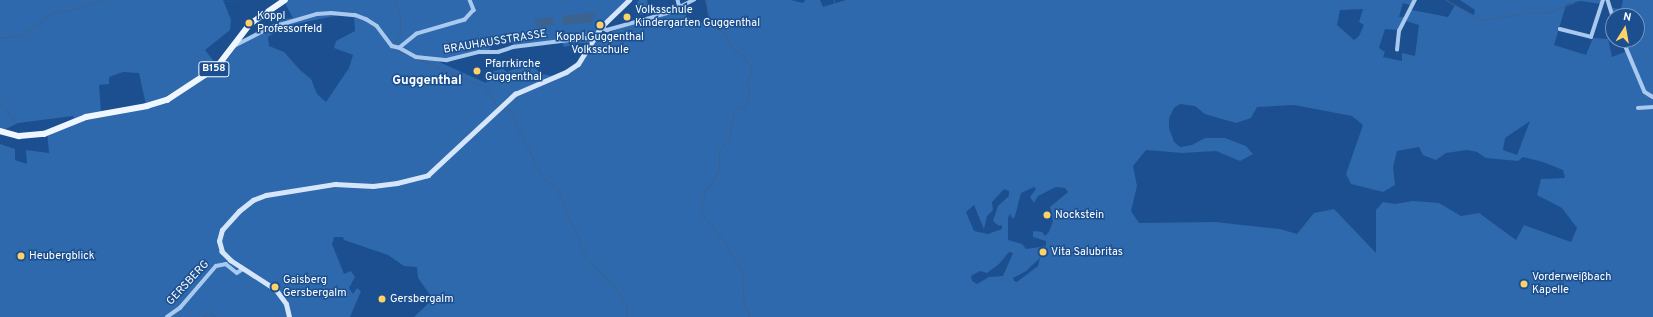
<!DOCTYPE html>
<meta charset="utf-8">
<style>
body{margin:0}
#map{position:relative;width:1653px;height:317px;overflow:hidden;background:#1b4f8f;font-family:Overpass,sans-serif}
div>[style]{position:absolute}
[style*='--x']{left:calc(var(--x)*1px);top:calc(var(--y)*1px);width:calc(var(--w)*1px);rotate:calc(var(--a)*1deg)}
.green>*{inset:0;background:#2e69ad}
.water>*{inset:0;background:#3c6290}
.stream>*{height:1px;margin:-0.5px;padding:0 0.5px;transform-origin:0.5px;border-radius:0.5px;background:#3c6290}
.street>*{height:3.5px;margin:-1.75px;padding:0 1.75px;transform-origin:1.75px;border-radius:1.75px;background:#a9c9ee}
.secondary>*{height:4.5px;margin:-2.25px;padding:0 2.25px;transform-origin:2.25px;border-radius:2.25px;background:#d6e6fa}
.primary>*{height:5.5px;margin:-2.75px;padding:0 2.75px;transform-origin:2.75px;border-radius:2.75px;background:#f0f6ff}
.dots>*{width:11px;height:11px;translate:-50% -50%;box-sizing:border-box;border:2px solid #1b4f8f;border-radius:50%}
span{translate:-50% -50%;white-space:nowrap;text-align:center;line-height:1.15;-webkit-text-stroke:3px #1b4f8f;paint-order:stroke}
.shield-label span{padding:1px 3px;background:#1b4f8f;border:1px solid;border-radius:3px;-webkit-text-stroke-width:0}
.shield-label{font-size:10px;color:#fff;font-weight:700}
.poi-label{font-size:11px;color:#fff}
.left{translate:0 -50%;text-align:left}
.street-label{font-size:11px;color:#fff}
.quarter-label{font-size:13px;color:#fff;font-weight:700}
.north{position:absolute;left:1605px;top:8px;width:40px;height:40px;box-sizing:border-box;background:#1b4f8f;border:1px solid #7695bc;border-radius:50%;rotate:11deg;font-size:11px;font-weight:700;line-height:16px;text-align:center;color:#fff}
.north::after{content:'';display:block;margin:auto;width:14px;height:18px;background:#ffd166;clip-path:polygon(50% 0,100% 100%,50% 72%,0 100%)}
</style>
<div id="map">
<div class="green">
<i style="clip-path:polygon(evenodd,0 0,223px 0,231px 20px,230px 30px,205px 50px,220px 69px,240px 42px,261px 29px,284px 19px,293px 18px,286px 5px,287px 1px,274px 0,630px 0,605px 25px,597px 36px,600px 37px,641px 19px,680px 10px,695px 23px,711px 22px,705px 0,791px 0,803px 3px,805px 0,820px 0,823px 7px,846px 0,1414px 0,1413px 6px,1403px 3px,1399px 17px,1407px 17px,1399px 30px,1385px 29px,1379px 48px,1385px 52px,1383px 57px,1402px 61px,1402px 53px,1415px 56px,1419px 25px,1406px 21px,1412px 10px,1448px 17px,1455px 5px,1474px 15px,1475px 10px,1460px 0,1603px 0,1601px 4px,1580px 1px,1566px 5px,1554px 45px,1586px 55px,1593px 38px,1608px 39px,1612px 57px,1627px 51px,1623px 40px,1637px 40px,1637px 16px,1613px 16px,1610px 8px,1621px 9px,1623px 0,1653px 0,1653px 317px,414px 317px,433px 299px,418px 278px,417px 267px,404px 266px,388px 255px,344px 240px,343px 237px,334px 237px,332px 244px,344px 274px,351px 271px,355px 277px,349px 288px,353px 294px,357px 288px,361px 291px,350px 317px,0 317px,0 144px,15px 149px,15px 160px,27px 164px,26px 150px,49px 153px,47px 131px,74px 118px,73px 116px,18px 123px,4px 130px,0 129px,0 0,1363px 9px,1359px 22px,1364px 25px,1359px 36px,1354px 40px,1337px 25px,1340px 10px,1363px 9px,0 0,344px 14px,354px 15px,355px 31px,336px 41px,334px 48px,353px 55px,349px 68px,326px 102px,317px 94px,311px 79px,300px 70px,284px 52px,269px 46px,268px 37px,286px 26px,344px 14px,0 0,502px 36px,507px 37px,515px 46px,561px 40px,564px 47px,584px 43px,586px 58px,574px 70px,558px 77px,541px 74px,530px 63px,507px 72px,503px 69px,494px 71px,486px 83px,437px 61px,490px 50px,491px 43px,502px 36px,0 0,123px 72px,139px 73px,146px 105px,101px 111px,99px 85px,109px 84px,109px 77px,123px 72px,0 0,1180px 104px,1195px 106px,1205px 114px,1236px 123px,1251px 118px,1257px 107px,1294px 105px,1352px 116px,1363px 125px,1346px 174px,1351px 184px,1383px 192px,1395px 185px,1393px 167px,1397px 151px,1419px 147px,1423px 155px,1436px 160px,1446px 153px,1467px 150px,1477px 152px,1486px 158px,1518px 161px,1523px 157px,1543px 162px,1563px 170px,1565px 178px,1541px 179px,1537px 195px,1562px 208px,1577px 228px,1571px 242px,1524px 225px,1516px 240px,1479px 213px,1461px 216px,1439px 203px,1413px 201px,1395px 204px,1383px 202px,1376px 210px,1376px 253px,1334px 209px,1314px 213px,1297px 234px,1280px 229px,1215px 222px,1139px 223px,1131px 211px,1137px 186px,1133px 166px,1146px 150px,1182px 153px,1216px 151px,1240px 161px,1253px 154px,1246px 146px,1225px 138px,1205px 138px,1192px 145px,1180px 147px,1174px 142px,1169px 128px,1169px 118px,1174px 108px,1180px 104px,0 0,1530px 121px,1517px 155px,1503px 150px,1505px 138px,1530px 121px,0 0,1034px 187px,1036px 189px,1030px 197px,1034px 203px,1038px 196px,1056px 187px,1065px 188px,1068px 192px,1050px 207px,1053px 221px,1049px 232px,1045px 236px,1042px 232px,1033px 231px,1033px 237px,1046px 241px,1046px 246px,1026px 249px,1022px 244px,1008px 240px,1008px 218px,1010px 214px,1013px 219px,1015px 216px,1021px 193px,1034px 187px,0 0,1004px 189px,1009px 191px,1009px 196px,998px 206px,993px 221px,999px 226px,1002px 225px,1002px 229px,988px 234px,974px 231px,966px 212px,974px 205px,984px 229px,987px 216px,993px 210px,992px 202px,1004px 189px,0 0,1009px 252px,1013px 253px,1003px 276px,989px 277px,977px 284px,972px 281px,971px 276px,980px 271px,987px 273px,999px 264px,1009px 252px,0 0,1040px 258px,1038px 266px,1017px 282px,1014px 281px,1013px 278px,1026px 271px,1040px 258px)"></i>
<i style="clip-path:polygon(639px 0,647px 0,650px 12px,640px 15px,637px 3px)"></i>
</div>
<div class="water">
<i style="clip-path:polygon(595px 12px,592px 22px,563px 25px,562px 16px)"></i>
<i style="clip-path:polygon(553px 17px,554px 25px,536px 27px,535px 19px)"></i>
</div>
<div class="stream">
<i style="--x:394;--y:0;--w:16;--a:68"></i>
<i style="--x:400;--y:15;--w:19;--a:90"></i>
<i style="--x:400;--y:34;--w:10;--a:119"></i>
<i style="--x:706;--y:0;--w:16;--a:83"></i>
<i style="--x:708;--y:16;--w:11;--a:68"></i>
<i style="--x:712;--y:26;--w:16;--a:30"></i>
<i style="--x:726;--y:34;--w:11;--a:75"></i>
<i style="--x:729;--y:45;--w:19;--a:39"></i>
<i style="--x:744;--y:57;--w:14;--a:56"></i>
<i style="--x:752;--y:69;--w:11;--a:117"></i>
<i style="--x:747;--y:79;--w:14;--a:82"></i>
<i style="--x:749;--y:93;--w:12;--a:104"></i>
<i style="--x:746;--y:105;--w:8;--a:166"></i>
<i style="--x:738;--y:107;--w:6;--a:135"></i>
<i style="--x:734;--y:111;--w:28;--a:100"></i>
<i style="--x:729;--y:139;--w:16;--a:130"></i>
<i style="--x:719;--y:151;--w:16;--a:90"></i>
<i style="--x:719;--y:167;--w:15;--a:113"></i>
<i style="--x:713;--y:181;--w:12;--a:132"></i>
<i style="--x:705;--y:190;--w:18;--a:103"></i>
<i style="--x:701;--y:208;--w:9;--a:72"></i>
<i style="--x:704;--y:217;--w:28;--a:49"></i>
<i style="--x:722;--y:238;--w:39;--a:59"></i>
<i style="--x:742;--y:271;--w:35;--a:87"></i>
<i style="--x:744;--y:306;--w:13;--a:61"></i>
<i style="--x:834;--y:0;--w:3;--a:90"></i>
<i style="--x:1446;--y:0;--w:40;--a:29.7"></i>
<i style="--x:1481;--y:20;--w:43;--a:-9.5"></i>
<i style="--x:1529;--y:13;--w:17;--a:0"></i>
<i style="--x:1546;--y:13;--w:29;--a:-20"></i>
<i style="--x:0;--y:38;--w:21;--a:-8"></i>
<i style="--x:21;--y:35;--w:43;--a:-35.5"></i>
<i style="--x:56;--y:10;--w:6;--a:18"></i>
<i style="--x:62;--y:12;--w:43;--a:-16.3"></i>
<i style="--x:396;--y:50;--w:94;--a:22.5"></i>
<i style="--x:483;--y:86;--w:24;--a:54"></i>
<i style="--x:0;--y:102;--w:23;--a:52"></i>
<i style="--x:504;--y:108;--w:4;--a:-14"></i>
<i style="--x:508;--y:107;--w:74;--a:64.5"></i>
<i style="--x:540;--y:174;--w:25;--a:43"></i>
<i style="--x:558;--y:191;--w:74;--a:66.9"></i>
<i style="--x:587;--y:259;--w:46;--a:45.9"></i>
<i style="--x:619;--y:292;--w:18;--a:63"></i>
<i style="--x:627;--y:308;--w:9;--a:96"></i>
<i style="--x:201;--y:317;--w:10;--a:-17"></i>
<i style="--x:211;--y:314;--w:7;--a:27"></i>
</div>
<div class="street">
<i style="--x:470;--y:0;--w:11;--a:68"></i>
<i style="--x:474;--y:10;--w:13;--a:132"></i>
<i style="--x:465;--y:20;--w:50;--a:163.7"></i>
<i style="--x:417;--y:34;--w:22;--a:141"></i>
<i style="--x:400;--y:48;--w:18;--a:29"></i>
<i style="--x:416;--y:57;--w:31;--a:6"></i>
<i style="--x:447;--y:60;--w:33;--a:-14"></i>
<i style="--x:479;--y:52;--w:19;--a:0"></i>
<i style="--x:498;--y:52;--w:16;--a:-18"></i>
<i style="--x:513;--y:47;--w:83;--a:-7"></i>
<i style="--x:678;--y:0;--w:8;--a:76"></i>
<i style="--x:1608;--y:0;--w:17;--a:73"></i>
<i style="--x:601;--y:27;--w:7;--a:27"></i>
<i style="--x:607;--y:30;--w:63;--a:-15.6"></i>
<i style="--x:668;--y:13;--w:29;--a:-27"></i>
<i style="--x:1560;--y:29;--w:32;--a:14"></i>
<i style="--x:1591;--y:37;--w:39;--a:-72"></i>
<i style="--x:1623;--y:40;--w:56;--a:67.1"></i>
<i style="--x:1645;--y:92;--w:9;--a:32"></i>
<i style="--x:234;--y:46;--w:39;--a:-27"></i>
<i style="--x:269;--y:28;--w:50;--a:-16.3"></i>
<i style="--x:317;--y:14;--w:14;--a:-4"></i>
<i style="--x:331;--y:13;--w:24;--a:5"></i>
<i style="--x:355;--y:15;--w:12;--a:20"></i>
<i style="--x:366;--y:19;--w:13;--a:32"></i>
<i style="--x:377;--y:26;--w:25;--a:53"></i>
<i style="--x:392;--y:46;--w:8;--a:14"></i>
<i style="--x:1397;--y:50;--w:19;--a:-84"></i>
<i style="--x:1399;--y:31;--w:35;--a:-63"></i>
<i style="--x:1638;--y:108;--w:15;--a:-4"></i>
<i style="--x:167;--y:317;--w:16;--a:-35"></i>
<i style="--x:180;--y:308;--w:55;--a:-49.4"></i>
<i style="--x:216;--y:266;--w:10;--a:-11"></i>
<i style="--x:226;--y:264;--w:14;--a:39"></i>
<i style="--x:237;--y:273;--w:7;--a:-34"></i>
</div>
<div class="secondary">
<i style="--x:289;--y:317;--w:13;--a:-103"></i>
<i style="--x:286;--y:304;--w:17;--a:-126"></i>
<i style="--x:276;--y:290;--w:54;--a:-147.2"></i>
<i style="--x:231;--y:261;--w:13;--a:-135"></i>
<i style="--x:222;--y:252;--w:11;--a:-105"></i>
<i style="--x:219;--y:241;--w:11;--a:-75"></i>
<i style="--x:222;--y:230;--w:25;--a:-48"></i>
<i style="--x:239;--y:211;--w:18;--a:-38"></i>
<i style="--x:253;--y:200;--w:14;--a:-21"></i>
<i style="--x:266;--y:195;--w:70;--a:-9.1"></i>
<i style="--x:335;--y:184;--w:38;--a:3"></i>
<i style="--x:373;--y:186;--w:24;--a:-7"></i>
<i style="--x:397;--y:183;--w:32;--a:-14"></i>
<i style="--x:428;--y:175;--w:119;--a:-43"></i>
<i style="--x:515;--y:94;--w:56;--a:-23.3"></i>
<i style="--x:566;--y:72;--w:14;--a:-34"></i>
<i style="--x:578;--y:64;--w:44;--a:-58.1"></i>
<i style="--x:601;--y:27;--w:39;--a:-44"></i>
</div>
<div class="primary">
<i style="--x:0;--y:131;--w:20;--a:15"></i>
<i style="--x:19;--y:136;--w:25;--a:-5"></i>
<i style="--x:44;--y:134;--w:45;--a:-22"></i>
<i style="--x:86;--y:117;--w:62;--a:-10.2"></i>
<i style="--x:147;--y:106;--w:21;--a:-17"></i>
<i style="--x:167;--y:100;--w:60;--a:-33.4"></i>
<i style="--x:217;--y:67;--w:54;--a:-52.5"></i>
<i style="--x:250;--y:24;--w:42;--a:-34.4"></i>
</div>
<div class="dots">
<i style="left:627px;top:17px;background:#ffd166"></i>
<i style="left:249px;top:23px;background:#ffd166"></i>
<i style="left:600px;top:25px;background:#ffd166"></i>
<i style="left:477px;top:71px;background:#ffd166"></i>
<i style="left:1047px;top:215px;background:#ffd166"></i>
<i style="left:1043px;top:252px;background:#ffd166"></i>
<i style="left:21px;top:256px;background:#ffd166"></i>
<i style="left:1524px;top:284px;background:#ffd166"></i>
<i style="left:275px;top:287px;background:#ffd166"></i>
<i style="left:382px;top:299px;background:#ffd166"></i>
</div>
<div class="shield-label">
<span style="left:214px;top:69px">B158</span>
</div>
<div class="poi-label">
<span class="left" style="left:635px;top:17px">Volksschule<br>Kindergarten Guggenthal</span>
<span class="left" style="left:257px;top:23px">Koppl<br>Professorfeld</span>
<span style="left:600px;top:44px">Koppl Guggenthal<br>Volksschule</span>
<span class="left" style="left:485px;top:71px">Pfarrkirche<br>Guggenthal</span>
<span class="left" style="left:1055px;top:215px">Nockstein</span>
<span class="left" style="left:1051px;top:252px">Vita Salubritas</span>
<span class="left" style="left:29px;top:256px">Heubergblick</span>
<span class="left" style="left:1532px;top:284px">Vorderweißbach<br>Kapelle</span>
<span class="left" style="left:283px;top:287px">Gaisberg<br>Gersbergalm</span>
<span class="left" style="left:390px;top:299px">Gersbergalm</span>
</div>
<div class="street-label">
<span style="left:495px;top:42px;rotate:-9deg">BRAUHAUSSTRASSE</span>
<span style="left:188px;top:283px;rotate:-47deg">GERSBERG</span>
</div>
<div class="quarter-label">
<span style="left:427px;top:81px">Guggenthal</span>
</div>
<div class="north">N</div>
</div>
